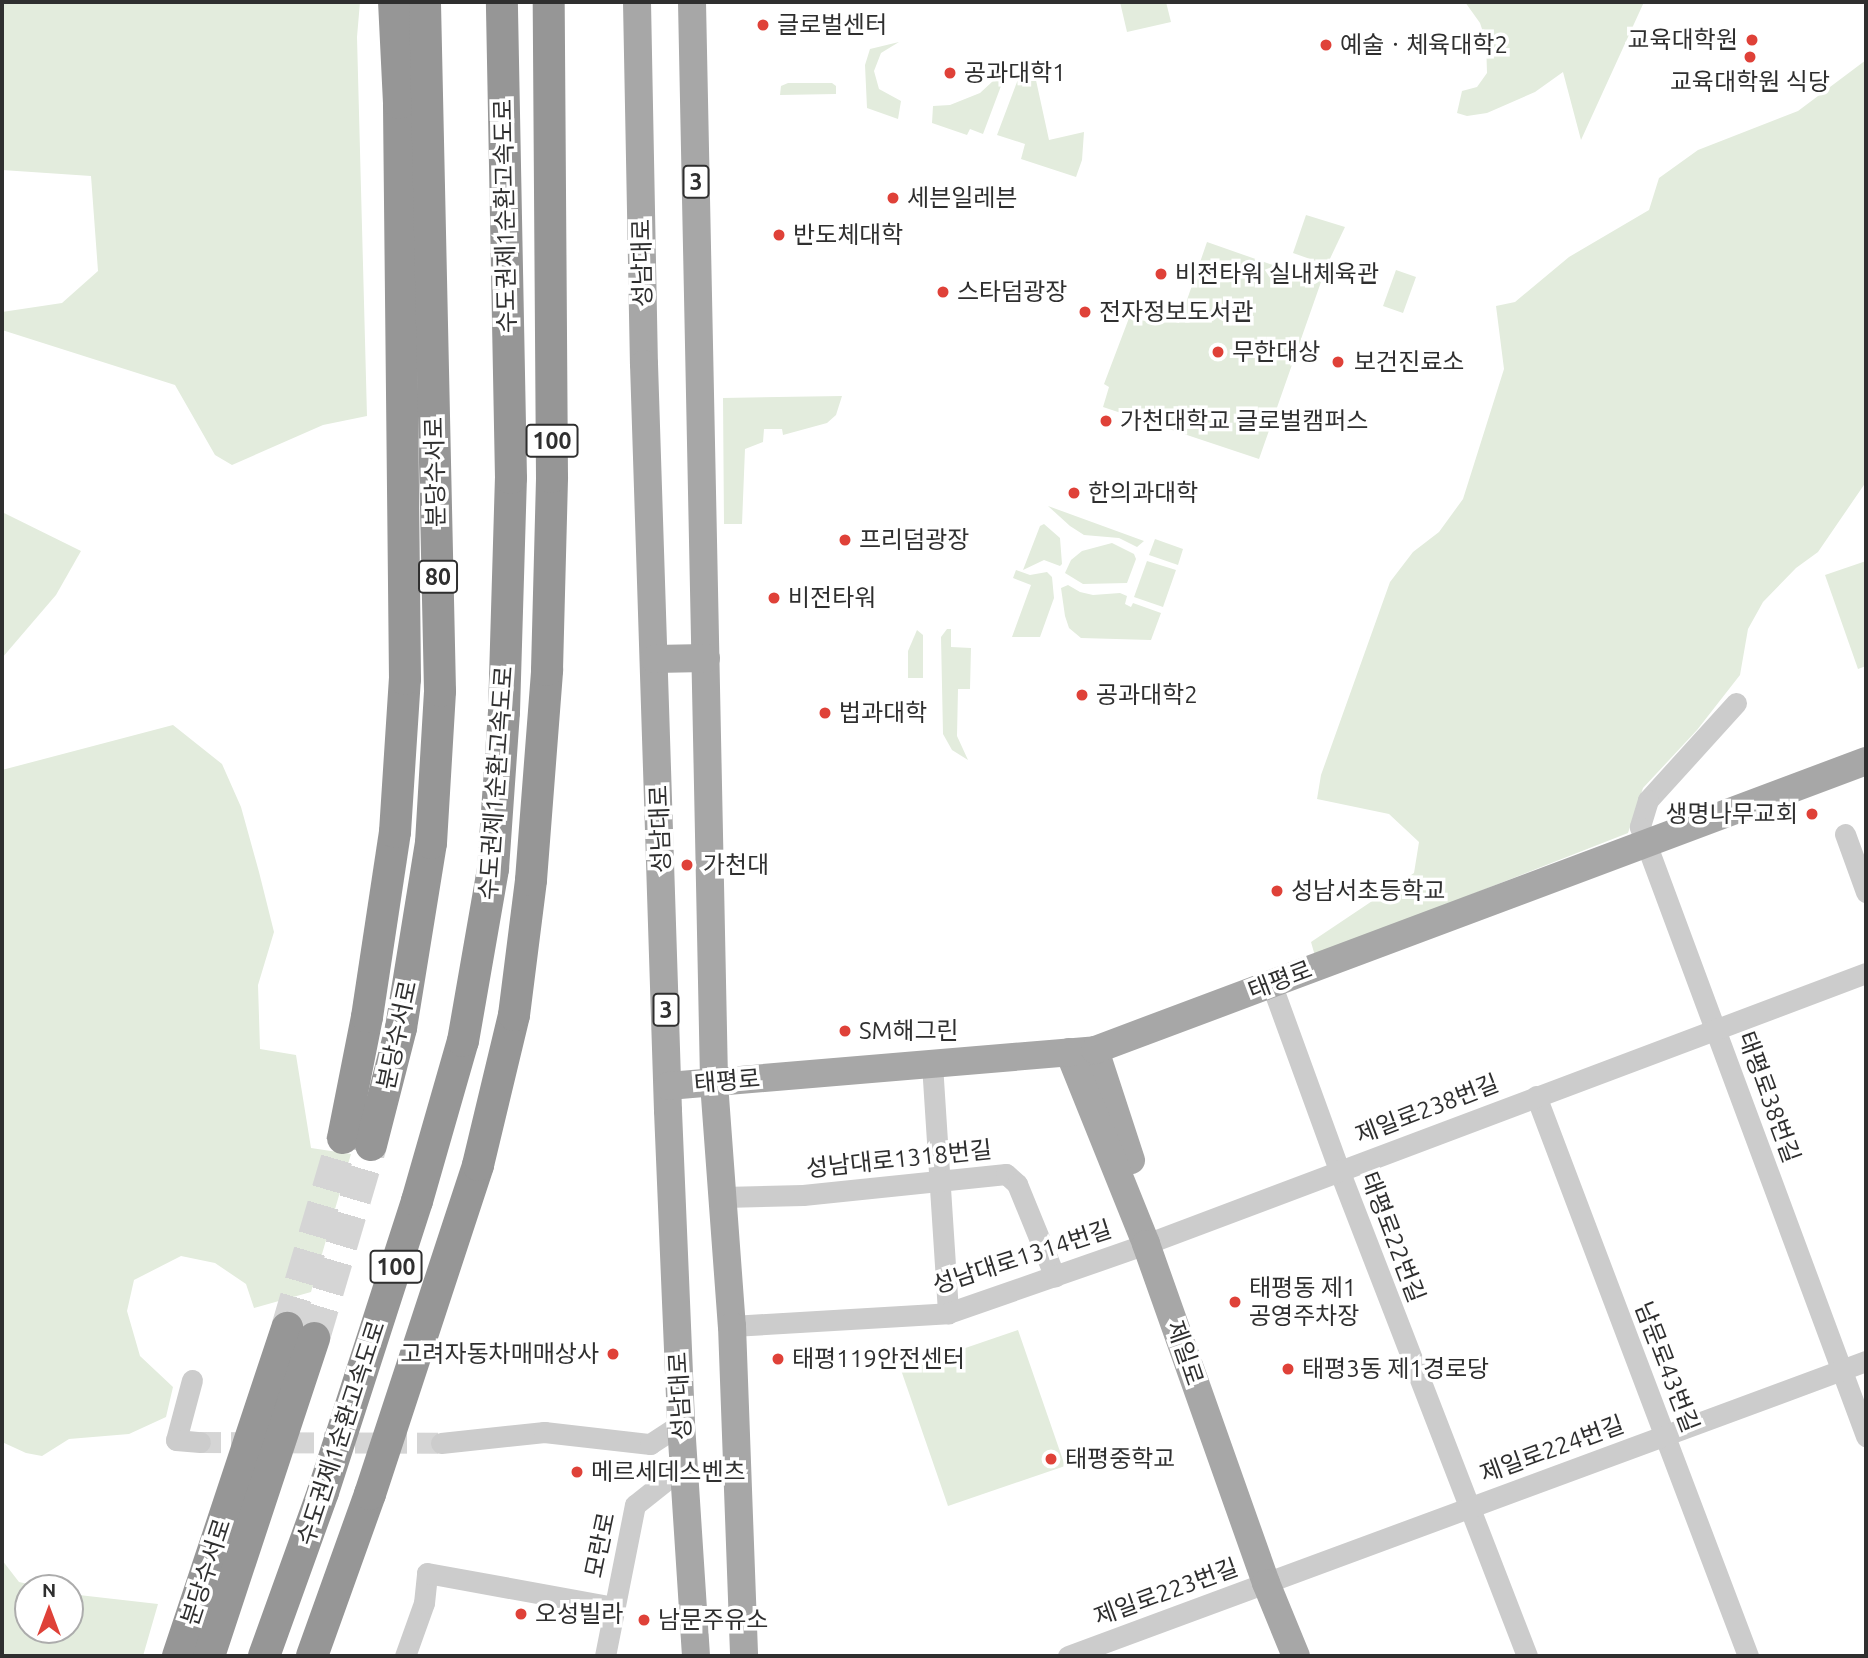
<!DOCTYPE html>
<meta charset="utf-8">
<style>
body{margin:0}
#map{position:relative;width:1868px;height:1658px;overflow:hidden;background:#fff;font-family:Ubuntu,"Noto Sans KR",sans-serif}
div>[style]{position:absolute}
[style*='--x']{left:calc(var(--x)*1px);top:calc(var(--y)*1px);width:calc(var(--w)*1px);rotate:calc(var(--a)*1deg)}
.green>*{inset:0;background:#e3ecdd}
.minor-tunnel>*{height:21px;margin-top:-10.5px;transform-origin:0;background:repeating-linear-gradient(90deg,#d5d5d5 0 21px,transparent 0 31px)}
.highway-tunnel>*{height:32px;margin-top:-16px;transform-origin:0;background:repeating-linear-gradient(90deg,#d5d5d5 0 32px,transparent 0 48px)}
.minor>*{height:21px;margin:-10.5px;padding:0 10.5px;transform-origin:10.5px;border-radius:10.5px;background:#ccc}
.major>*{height:28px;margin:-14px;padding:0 14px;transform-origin:14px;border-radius:14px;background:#a7a7a7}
.highway>*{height:32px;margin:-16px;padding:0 16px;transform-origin:16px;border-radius:16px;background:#969696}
.dots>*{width:19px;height:19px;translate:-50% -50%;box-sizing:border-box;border:4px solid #fff;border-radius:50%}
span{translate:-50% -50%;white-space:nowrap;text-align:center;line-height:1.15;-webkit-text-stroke:7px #fff;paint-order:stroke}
.shield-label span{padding:2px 5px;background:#fff;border:2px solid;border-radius:5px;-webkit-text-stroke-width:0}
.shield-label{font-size:23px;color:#2f2f2f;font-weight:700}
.poi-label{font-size:24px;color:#2f2f2f}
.left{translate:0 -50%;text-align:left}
.right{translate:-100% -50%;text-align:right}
.street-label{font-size:24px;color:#2f2f2f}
.frame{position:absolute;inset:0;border:4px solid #2f2f2f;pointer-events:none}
.north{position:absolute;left:14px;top:1574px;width:70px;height:70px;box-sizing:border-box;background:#fff;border:2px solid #acacac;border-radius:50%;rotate:0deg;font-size:19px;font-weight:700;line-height:28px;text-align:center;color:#2f2f2f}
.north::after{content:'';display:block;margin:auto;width:24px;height:32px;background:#df4138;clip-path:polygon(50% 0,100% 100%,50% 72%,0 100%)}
</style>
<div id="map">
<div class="green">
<i style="clip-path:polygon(2px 2px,360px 2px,357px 37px,367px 416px,323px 425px,232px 465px,215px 455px,175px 385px,2px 330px,2px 312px,62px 303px,98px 271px,91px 176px,2px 170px)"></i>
<i style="clip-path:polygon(1120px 2px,1166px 2px,1171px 22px,1127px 32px)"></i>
<i style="clip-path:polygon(1465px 2px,1644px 2px,1581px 140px,1563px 72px,1535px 92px,1487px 113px,1467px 116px,1457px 113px,1462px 91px,1477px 87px,1487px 73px,1486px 41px,1480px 23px)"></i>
<i style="clip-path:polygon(899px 42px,881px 53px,874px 71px,879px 89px,901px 101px,898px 119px,867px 108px,865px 65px,870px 49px)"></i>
<i style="clip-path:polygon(1866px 60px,1866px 482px,1818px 552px,1796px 568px,1763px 602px,1748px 629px,1740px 675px,1697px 730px,1643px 788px,1628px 833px,1315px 956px,1311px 942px,1414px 873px,1419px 842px,1389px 814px,1317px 799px,1321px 775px,1390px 582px,1413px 552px,1439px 532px,1463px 499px,1504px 369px,1496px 306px,1515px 302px,1569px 257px,1649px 210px,1659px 178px,1698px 150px,1798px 111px)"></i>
<i style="clip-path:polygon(1034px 71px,1049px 140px,1084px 132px,1082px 160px,1076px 177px,1021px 159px,1025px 144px,997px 135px,1020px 74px)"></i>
<i style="clip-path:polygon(1004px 78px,983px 134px,970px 129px,967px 135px,932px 123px,933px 106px,950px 105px,980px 93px,993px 81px)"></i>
<i style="clip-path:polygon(788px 83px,832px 83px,836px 86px,836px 94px,780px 95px,781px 86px)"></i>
<i style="clip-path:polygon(1306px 215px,1345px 227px,1327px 265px,1293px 253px)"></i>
<i style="clip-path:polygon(1207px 242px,1321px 282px,1259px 459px,1103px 407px,1109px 387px,1104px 384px,1129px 318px,1162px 324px,1164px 319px,1179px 323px)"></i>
<i style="clip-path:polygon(1396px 270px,1416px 277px,1403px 313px,1383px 306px)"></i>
<i style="clip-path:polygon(842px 396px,836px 415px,827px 423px,783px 435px,782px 429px,764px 429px,763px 442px,745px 449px,742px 524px,724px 524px,723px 398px)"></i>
<i style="clip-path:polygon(1048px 506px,1144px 541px,1137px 547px,1119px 538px,1084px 535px,1070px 526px)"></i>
<i style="clip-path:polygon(2px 512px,81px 551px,56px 595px,2px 658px)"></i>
<i style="clip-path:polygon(1044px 524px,1060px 538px,1062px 564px,1060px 566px,1044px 560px,1023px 570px,1040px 526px)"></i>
<i style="clip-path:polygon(1155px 539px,1183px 549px,1178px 565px,1149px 555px)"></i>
<i style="clip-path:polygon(1112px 543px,1134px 554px,1136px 559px,1127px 583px,1083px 584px,1065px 573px,1071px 560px,1082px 551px)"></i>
<i style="clip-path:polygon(1147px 561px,1176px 570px,1163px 607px,1134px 597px)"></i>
<i style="clip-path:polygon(1866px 561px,1866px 666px,1858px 669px,1825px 575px)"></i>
<i style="clip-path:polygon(1016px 570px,1030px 575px,1047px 572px,1052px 577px,1054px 598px,1040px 637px,1012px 637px,1031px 585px,1013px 578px)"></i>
<i style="clip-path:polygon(1068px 585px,1080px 592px,1093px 595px,1120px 593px,1127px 596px,1125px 604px,1131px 607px,1133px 603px,1161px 613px,1151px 640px,1081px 638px,1069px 628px,1065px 616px,1061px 588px)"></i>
<i style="clip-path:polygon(947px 629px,951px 629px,951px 647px,971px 648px,970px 689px,958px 689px,957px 736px,968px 760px,952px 750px,943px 734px,941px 637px)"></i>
<i style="clip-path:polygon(917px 630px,923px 635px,923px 678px,908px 678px,908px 651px)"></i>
<i style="clip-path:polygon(173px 725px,222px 764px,241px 807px,259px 872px,274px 932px,258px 985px,260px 1049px,296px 1055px,311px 1148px,351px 1154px,311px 1292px,254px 1308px,246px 1284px,215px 1263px,181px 1256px,134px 1280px,127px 1311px,140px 1356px,173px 1387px,166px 1417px,129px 1434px,69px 1439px,42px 1456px,26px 1453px,2px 1442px,2px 770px)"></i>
<i style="clip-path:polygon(1018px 1330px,1065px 1466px,948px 1506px,901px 1370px)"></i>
<i style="clip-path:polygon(2px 1560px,19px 1582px,46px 1588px,28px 1588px,28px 1630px,70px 1630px,70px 1594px,158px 1604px,143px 1656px,2px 1656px)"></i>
</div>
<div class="minor-tunnel">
<i style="--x:200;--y:1442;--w:241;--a:0.2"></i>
</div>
<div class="highway-tunnel">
<i style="--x:287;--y:1328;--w:198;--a:-73.6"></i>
<i style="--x:314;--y:1338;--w:201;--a:-73.5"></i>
</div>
<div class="minor">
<i style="--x:1736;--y:703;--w:131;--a:132.2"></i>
<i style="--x:1648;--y:800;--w:28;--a:107"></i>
<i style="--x:1640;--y:827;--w:650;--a:69.64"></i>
<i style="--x:1845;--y:834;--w:62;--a:70.1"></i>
<i style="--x:1271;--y:983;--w:199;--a:70"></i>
<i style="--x:1339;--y:1170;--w:521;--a:68.85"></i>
<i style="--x:932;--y:1064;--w:250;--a:86.3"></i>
<i style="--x:1536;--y:1096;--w:599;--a:69.26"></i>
<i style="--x:723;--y:1197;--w:80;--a:-1.4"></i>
<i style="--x:803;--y:1195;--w:204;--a:-5.9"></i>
<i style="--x:1006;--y:1174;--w:15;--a:42"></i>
<i style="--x:1017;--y:1184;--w:100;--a:67.8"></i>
<i style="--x:732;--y:1326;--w:216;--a:-3.4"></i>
<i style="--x:948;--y:1313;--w:210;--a:-19.2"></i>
<i style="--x:1146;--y:1244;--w:769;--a:-20.63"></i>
<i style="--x:192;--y:1380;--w:62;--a:104.9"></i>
<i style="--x:176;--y:1440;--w:24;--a:5"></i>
<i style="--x:441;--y:1443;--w:104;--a:-6.1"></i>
<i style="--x:544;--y:1432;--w:107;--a:6.5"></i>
<i style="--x:650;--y:1444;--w:37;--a:-33"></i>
<i style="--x:405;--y:1656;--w:56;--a:-70.3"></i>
<i style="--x:424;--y:1603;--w:30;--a:-84"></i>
<i style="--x:427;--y:1573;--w:190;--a:10.3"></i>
<i style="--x:605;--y:1656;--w:154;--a:-78.8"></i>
<i style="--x:635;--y:1505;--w:63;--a:-38.5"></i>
<i style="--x:1068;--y:1656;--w:851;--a:-20.29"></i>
</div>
<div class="major">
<i style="--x:637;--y:2;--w:362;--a:88.9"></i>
<i style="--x:644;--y:364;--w:747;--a:88.16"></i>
<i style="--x:668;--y:1111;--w:313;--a:87.6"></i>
<i style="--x:681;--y:1424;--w:232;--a:86.3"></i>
<i style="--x:692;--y:2;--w:1081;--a:88.83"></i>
<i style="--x:714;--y:1083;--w:244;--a:85.8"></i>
<i style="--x:732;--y:1326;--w:330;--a:87.9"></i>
<i style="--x:654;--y:659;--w:52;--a:-1.1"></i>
<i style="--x:1095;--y:1050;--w:116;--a:71.9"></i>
<i style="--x:1069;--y:1052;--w:207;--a:68.1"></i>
<i style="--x:1146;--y:1244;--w:360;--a:70.5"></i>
<i style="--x:1266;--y:1583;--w:79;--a:67.7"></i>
<i style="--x:668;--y:1086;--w:429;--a:-4.8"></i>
<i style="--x:1095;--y:1050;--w:823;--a:-20.55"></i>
</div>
<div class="highway">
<i style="--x:343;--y:1138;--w:123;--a:-78.8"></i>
<i style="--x:367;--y:1017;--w:187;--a:-81.4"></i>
<i style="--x:395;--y:832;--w:153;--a:-86.3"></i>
<i style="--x:405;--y:679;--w:576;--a:-90.6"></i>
<i style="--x:399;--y:103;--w:101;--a:-92.8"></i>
<i style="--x:371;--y:1145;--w:121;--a:-75.6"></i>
<i style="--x:401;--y:1028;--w:187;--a:-80.8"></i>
<i style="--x:431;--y:843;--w:152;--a:-86.6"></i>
<i style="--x:440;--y:691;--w:689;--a:-91.25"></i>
<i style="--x:178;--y:1656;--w:346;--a:-71.6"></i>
<i style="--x:209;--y:1656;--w:335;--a:-71.7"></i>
<i style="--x:264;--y:1656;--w:174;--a:-70.2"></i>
<i style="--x:323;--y:1492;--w:306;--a:-72.1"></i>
<i style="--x:417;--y:1201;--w:166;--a:-74"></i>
<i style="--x:463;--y:1041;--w:175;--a:-80.1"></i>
<i style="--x:493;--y:869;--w:157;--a:-86"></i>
<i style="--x:504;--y:712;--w:234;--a:-88.3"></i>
<i style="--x:511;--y:478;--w:476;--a:-91.1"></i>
<i style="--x:312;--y:1656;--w:172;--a:-70.3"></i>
<i style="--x:370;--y:1494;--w:346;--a:-71.8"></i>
<i style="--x:478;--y:1165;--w:154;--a:-76.5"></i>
<i style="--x:514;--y:1015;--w:136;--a:-82.8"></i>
<i style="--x:531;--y:880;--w:211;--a:-85.6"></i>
<i style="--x:547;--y:670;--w:193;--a:-88.5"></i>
<i style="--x:552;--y:477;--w:475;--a:-90.4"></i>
</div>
<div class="dots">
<i style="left:763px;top:25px;background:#df4138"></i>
<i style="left:1752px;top:40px;background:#df4138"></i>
<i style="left:1326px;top:45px;background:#df4138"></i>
<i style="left:1750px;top:57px;background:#df4138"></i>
<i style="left:950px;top:73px;background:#df4138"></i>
<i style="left:893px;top:198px;background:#df4138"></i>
<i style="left:779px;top:235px;background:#df4138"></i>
<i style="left:1161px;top:274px;background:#df4138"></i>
<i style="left:943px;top:292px;background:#df4138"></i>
<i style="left:1085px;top:312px;background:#df4138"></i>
<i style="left:1218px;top:352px;background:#df4138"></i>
<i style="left:1338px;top:362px;background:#df4138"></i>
<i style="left:1106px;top:421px;background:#df4138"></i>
<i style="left:1074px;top:493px;background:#df4138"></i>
<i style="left:845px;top:540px;background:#df4138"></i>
<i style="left:774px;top:598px;background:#df4138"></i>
<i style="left:1082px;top:695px;background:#df4138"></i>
<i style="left:825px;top:713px;background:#df4138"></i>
<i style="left:1812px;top:814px;background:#df4138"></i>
<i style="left:687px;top:865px;background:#df4138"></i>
<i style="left:1277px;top:891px;background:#df4138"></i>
<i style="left:845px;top:1031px;background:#df4138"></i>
<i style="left:1235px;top:1302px;background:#df4138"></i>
<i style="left:613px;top:1354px;background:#df4138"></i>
<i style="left:778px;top:1359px;background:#df4138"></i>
<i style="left:1288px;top:1369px;background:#df4138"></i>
<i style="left:1051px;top:1459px;background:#df4138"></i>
<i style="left:577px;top:1472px;background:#df4138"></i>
<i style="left:521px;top:1614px;background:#df4138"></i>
<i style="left:644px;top:1620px;background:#df4138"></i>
</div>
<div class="shield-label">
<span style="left:696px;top:182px">3</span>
<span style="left:552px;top:441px">100</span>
<span style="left:438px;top:577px">80</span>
<span style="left:666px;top:1010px">3</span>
<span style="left:396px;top:1267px">100</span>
</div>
<div class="poi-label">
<span class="left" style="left:777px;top:25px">글로벌센터</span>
<span class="right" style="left:1738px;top:40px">교육대학원</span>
<span class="left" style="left:1340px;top:45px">예술ㆍ체육대학2</span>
<span class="left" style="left:964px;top:73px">공과대학1</span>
<span style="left:1750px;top:82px">교육대학원 식당</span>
<span class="left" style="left:907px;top:198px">세븐일레븐</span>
<span class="left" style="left:793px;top:235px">반도체대학</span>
<span class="left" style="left:1175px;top:274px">비전타워 실내체육관</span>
<span class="left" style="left:957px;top:292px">스타덤광장</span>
<span class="left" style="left:1099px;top:312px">전자정보도서관</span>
<span class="left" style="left:1232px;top:352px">무한대상</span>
<span class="left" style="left:1354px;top:362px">보건진료소</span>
<span class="left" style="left:1120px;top:421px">가천대학교 글로벌캠퍼스</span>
<span class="left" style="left:1088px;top:493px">한의과대학</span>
<span class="left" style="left:859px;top:540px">프리덤광장</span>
<span class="left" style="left:788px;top:598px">비전타워</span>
<span class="left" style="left:1096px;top:695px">공과대학2</span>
<span class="left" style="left:839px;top:713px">법과대학</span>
<span class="right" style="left:1798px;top:814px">생명나무교회</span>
<span class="left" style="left:703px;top:865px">가천대</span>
<span class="left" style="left:1291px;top:891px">성남서초등학교</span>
<span class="left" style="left:859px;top:1031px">SM해그린</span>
<span class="left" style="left:1249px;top:1302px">태평동 제1<br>공영주차장</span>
<span class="right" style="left:599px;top:1354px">고려자동차매매상사</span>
<span class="left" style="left:792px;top:1359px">태평119안전센터</span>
<span class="left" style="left:1302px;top:1369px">태평3동 제1경로당</span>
<span class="left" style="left:1065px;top:1459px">태평중학교</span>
<span class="left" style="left:591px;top:1472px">메르세데스벤츠</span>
<span class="left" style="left:535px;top:1614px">오성빌라</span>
<span class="left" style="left:658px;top:1620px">남문주유소</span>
</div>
<div class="street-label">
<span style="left:505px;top:216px;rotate:-91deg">수도권제1순환고속도로</span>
<span style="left:642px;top:263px;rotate:-91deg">성남대로</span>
<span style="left:435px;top:472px;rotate:-91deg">분당수서로</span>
<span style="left:496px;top:783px;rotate:-86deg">수도권제1순환고속도로</span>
<span style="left:660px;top:829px;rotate:-92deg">성남대로</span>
<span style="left:1280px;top:980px;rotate:-21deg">태평로</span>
<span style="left:397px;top:1035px;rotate:-78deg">분당수서로</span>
<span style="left:727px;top:1081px;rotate:-5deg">태평로</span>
<span style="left:1769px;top:1097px;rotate:70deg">태평로38번길</span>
<span style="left:1427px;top:1109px;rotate:-21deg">제일로238번길</span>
<span style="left:899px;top:1159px;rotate:-6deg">성남대로1318번길</span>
<span style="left:1393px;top:1237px;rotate:69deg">태평로22번길</span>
<span style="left:1022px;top:1257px;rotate:-18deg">성남대로1314번길</span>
<span style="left:1185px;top:1353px;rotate:71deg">제일로</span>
<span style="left:1667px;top:1367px;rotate:69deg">남문로43번길</span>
<span style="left:680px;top:1396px;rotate:-93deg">성남대로</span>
<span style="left:341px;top:1433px;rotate:-72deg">수도권제1순환고속도로</span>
<span style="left:1552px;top:1449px;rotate:-20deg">제일로224번길</span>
<span style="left:600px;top:1545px;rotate:-78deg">모란로</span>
<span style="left:206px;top:1572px;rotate:-72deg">분당수서로</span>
<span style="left:1166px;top:1592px;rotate:-20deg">제일로223번길</span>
</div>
<div class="frame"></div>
<div class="north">N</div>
</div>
